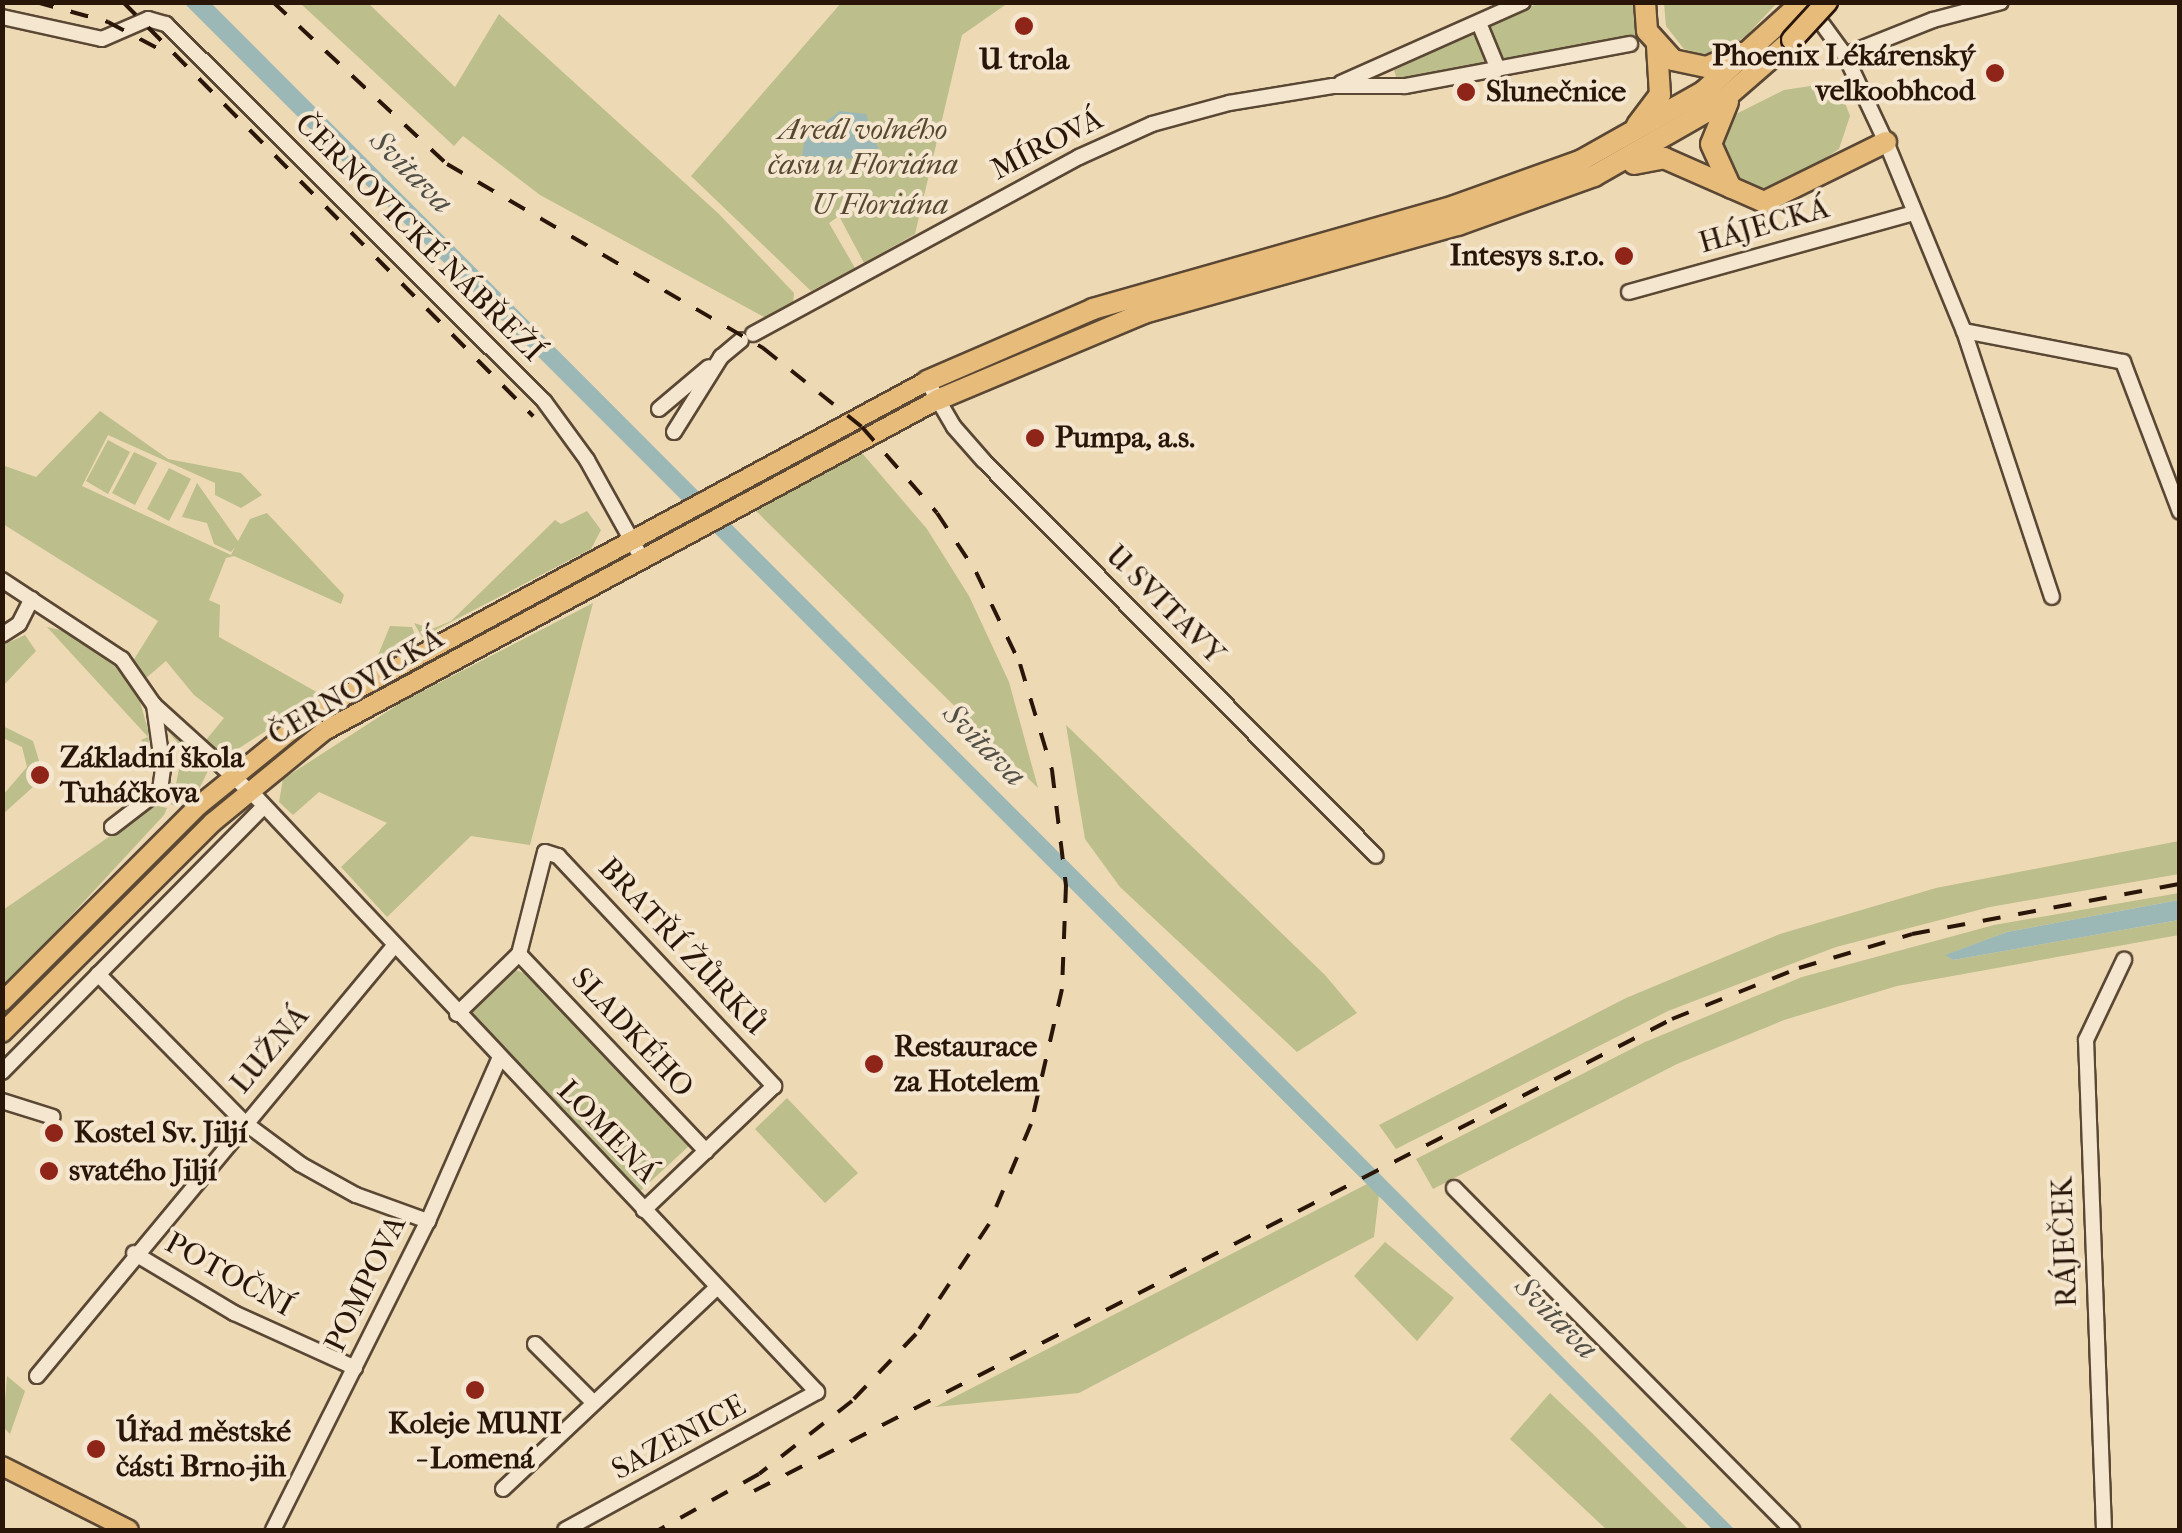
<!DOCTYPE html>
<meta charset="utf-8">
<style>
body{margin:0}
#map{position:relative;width:2182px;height:1533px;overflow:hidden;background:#eed9b5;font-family:"IM FELL French Canon",serif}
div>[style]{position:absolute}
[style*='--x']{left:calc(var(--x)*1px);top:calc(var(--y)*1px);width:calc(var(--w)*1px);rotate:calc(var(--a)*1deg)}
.green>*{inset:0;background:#bcbe8b}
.water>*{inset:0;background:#9cb8b6}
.roads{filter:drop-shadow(2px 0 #5a4734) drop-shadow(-2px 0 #5a4734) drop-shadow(0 2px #5a4734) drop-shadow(0 -2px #5a4734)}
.minor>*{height:14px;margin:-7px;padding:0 7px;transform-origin:7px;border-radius:7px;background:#f4e6cf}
.major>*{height:18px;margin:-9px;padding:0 9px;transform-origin:9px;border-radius:9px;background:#e7bc7a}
.highway>*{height:20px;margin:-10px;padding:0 10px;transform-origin:10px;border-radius:10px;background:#e7bc7a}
.rail>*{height:4px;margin-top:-2px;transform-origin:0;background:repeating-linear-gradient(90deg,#291609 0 18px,transparent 0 36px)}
.bridges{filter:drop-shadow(2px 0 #291609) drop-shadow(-2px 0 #291609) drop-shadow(0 2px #291609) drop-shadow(0 -2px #291609)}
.highway-bridge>*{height:20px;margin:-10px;padding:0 10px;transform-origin:10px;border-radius:10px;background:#e7bc7a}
.dots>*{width:28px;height:28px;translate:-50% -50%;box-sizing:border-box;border:5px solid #f4e6cf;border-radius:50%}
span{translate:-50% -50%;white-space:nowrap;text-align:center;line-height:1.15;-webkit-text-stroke:8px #f4e6cf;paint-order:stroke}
.poi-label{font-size:30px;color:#291609;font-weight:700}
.right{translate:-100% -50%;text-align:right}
.left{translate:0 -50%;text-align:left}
.park-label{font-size:30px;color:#554830;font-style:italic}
.street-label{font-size:30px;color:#291609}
.water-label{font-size:32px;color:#514f46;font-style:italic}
.frame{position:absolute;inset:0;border:5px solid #291609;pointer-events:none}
</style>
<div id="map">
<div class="green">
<i style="clip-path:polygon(300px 3px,368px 3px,455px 87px,499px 14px,719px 214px,794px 293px,793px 304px,766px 318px,540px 195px,463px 136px,454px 146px)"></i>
<i style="clip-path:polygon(841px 3px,1008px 3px,962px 35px,915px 234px,864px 263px,839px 216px,829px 223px,855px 268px,811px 291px,691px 176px)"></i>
<i style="clip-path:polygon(1539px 3px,1634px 3px,1638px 34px,1397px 80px,1394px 70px)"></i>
<i style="clip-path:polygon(1664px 3px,1777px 3px,1746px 36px,1722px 52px,1702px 54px,1684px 49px,1666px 26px)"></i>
<i style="clip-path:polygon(1837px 82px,1850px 116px,1839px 149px,1790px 182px,1766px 189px,1737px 184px,1723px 168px,1719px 131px,1726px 119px,1784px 90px)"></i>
<i style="clip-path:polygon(904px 402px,909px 406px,658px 537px,661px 533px)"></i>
<i style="clip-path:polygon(100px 411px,168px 459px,241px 473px,262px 495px,241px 508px,215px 495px,215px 483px,108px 435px,82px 486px,231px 555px,235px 547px,231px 552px,214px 544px,207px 523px,182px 517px,197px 483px,238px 541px,250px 519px,267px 513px,344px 595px,341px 604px,234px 556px,226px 558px,209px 600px,220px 605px,219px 637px,322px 695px,219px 761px,202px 745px,224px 718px,194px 695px,166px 661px,146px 678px,133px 661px,158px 621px,3px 524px,2px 465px,36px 477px)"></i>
<i style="clip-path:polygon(108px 440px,130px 452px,108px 494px,86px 481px)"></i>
<i style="clip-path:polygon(134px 452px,157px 463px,135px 505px,112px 493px)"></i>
<i style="clip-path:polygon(862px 453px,927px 529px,969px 596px,1009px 682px,1038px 788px,756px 511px)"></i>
<i style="clip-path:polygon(169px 468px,191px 479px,169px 521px,147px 509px)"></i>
<i style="clip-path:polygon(587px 511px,601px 530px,591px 549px,422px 637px,414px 623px,432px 629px,451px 621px,555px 520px,561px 524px)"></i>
<i style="clip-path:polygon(593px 603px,530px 845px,471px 836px,387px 917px,341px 867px,387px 823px,319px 792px,293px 815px,279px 802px,283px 779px,402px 702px)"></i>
<i style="clip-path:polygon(390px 626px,412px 627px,418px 643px,365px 672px,361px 667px,376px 660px)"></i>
<i style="clip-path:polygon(47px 627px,69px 632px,115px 666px,139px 698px,148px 730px,149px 747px,141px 740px,148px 737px)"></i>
<i style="clip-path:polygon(25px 635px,36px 651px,3px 686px,3px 645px)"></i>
<i style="clip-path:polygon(1066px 725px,1325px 975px,1357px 1013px,1297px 1052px,1120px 887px,1085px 839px)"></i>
<i style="clip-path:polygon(3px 726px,33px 741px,44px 777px,3px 814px,3px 795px,27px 767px,22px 747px,3px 738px)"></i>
<i style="clip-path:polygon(165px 728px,209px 769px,197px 793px,177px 807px,159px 799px,170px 782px,176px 784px,183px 749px)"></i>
<i style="clip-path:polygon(155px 805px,167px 808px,164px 815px,3px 989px,3px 910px)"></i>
<i style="clip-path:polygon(199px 814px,205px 820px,3px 1023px,3px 1013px,43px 967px)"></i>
<i style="clip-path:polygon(2179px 841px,2179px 874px,1990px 907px,1836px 947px,1668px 1011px,1396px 1149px,1379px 1125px,1626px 998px,1780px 934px,1936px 888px)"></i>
<i style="clip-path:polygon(2179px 893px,2179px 900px,2007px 932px,1946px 955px,1953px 960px,2179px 920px,2179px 935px,1897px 986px,1784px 1020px,1677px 1064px,1433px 1189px,1416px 1159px,1645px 1042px,1802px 977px,1994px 925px)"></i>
<i style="clip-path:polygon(513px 969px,532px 976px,690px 1145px,637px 1194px,470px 1015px)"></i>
<i style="clip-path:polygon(787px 1098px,858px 1173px,825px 1203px,755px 1129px)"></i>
<i style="clip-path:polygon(1367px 1184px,1379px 1195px,1374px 1237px,1079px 1393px,935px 1407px)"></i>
<i style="clip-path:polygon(1385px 1242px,1454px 1298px,1417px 1341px,1354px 1276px)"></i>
<i style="clip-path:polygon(7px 1376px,25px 1391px,10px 1434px,3px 1427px)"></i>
<i style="clip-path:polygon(1550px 1393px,1591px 1432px,1689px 1530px,1607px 1530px,1510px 1439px)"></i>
</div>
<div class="water">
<i style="clip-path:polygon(184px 3px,211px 3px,1735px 1530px,1713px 1530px)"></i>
<i style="clip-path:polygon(840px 111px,866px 114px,879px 151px,858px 159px,802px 156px,805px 137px)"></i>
<i style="clip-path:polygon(2179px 900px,2179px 920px,1953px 960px,1945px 955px,2007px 932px)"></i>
</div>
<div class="roads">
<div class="minor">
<i style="--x:2;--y:17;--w:102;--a:12.4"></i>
<i style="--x:102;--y:39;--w:50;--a:-23.5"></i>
<i style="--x:148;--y:19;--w:19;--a:16"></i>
<i style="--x:166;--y:24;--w:534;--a:44.92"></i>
<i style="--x:544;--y:401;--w:73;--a:53.9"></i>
<i style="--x:587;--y:460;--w:113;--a:60.9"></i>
<i style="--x:1479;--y:23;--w:50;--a:67.6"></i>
<i style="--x:1823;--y:25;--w:37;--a:54"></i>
<i style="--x:1845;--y:55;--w:96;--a:64.8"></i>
<i style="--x:1886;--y:142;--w:204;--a:67.6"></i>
<i style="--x:1964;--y:331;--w:280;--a:71.7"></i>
<i style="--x:1845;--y:55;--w:95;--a:-21.7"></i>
<i style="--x:1933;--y:20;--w:70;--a:-14.8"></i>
<i style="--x:1341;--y:83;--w:199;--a:-24"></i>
<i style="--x:1629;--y:292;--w:296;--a:-15.5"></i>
<i style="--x:1964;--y:331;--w:162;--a:11"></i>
<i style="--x:2123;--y:362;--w:160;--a:69.2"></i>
<i style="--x:753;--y:334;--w:371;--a:-28.5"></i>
<i style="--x:1079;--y:157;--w:80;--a:-24.3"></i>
<i style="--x:1152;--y:124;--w:80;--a:-15.3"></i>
<i style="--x:1229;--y:103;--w:105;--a:-9.3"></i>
<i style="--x:1333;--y:86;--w:72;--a:0"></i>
<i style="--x:1405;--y:86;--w:229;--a:-10.6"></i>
<i style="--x:927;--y:381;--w:53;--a:59.6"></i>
<i style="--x:954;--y:427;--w:45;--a:48.6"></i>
<i style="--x:984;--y:461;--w:556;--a:45.22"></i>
<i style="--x:659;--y:409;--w:65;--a:-40"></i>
<i style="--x:674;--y:432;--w:89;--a:-57.9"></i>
<i style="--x:721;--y:357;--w:26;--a:-40"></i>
<i style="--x:2;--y:580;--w:144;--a:33.4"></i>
<i style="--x:122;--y:659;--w:56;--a:55.2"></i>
<i style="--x:154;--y:705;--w:140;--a:42.1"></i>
<i style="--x:258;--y:799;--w:815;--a:46.69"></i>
<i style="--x:817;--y:1392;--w:287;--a:151.3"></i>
<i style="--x:2;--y:635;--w:20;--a:-33"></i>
<i style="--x:19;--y:624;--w:28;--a:-63"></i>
<i style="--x:112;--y:827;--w:61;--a:-37.6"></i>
<i style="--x:160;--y:790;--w:21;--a:-82"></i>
<i style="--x:163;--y:769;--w:65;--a:-98"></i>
<i style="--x:519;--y:954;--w:272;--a:46.5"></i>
<i style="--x:98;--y:974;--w:209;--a:45.4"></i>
<i style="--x:245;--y:1123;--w:69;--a:36.7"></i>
<i style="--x:300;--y:1164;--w:64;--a:29"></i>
<i style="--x:356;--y:1195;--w:77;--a:19.9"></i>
<i style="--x:457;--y:1014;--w:86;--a:-44.1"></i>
<i style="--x:519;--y:954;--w:105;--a:-75.7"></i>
<i style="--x:545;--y:852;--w:14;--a:17"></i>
<i style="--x:558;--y:856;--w:316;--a:46.8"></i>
<i style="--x:774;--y:1086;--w:180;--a:136.4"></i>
<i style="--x:2;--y:1072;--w:373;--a:-45.4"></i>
<i style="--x:2;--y:1101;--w:53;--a:17.4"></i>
<i style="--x:1454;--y:1188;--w:481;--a:45.3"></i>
<i style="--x:134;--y:1253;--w:117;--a:31"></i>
<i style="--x:234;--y:1313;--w:133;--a:24.4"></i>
<i style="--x:535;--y:1344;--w:83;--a:45"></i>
<i style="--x:37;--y:1376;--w:559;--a:-50.3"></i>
<i style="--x:503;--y:1489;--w:294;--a:-43.3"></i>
<i style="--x:273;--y:1530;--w:346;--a:-63.4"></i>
<i style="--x:428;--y:1221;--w:177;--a:-66.3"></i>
<i style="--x:2104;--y:1530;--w:490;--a:-92.1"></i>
<i style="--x:2086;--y:1040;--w:89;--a:-64.6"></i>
</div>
<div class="major">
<i style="--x:2;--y:1002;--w:277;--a:-45"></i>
<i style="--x:198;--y:806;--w:148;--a:-39"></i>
<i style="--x:313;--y:713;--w:698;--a:-28.4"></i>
<i style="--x:2;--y:1033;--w:298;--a:-45"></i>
<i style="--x:213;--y:822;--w:144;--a:-39.3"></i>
<i style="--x:324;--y:731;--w:697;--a:-28.37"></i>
<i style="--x:2;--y:1466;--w:142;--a:26.7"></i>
</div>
<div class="highway">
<i style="--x:1645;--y:2;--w:29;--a:86"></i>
<i style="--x:1647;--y:31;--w:39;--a:48"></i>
<i style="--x:1673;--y:60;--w:35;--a:12"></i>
<i style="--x:1707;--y:67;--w:35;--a:-24"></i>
<i style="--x:1728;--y:102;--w:45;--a:112"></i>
<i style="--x:1711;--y:144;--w:48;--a:65.6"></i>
<i style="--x:1637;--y:125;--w:38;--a:-53"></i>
<i style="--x:1660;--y:95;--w:49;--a:-93.5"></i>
<i style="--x:1634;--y:164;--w:31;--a:-11"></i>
<i style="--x:1664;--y:158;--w:109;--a:23.7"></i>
<i style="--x:1764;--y:202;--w:136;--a:-26.2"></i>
<i style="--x:927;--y:381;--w:181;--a:-23.4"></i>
<i style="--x:1093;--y:309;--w:375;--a:-15.9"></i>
<i style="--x:1454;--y:206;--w:134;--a:-19.7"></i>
<i style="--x:1580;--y:161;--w:142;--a:-29.4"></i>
<i style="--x:1704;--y:91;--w:132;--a:-42.2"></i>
<i style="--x:937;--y:400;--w:225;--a:-22.8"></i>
<i style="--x:1144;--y:313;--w:326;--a:-15.7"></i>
<i style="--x:1458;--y:225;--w:145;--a:-19.8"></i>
<i style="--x:1594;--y:176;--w:139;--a:-29.7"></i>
<i style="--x:1715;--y:107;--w:102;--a:-41"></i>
</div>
</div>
<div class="rail">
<i style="--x:36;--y:2;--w:75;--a:15.5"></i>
<i style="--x:108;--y:22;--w:55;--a:28"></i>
<i style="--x:123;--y:2;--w:583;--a:45.28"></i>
<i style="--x:273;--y:2;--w:238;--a:43"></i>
<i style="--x:447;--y:164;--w:366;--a:30.2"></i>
<i style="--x:763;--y:348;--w:127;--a:38.6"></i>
<i style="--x:862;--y:427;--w:114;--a:48.9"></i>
<i style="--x:937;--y:513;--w:71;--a:56.5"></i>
<i style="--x:976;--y:572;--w:102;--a:64.4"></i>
<i style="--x:1020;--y:664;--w:111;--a:73.2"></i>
<i style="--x:1052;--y:770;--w:116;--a:83.1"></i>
<i style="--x:1066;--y:885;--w:104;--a:92.2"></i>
<i style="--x:1062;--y:989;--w:139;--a:102.9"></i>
<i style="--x:1031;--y:1124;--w:108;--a:112.8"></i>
<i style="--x:989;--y:1224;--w:132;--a:123.6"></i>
<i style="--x:916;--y:1334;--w:93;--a:133.7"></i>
<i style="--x:852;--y:1401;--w:118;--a:141.9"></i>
<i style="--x:759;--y:1474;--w:115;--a:150.8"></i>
<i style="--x:754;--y:1491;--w:1032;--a:-27.21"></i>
<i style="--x:1672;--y:1019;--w:137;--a:-21.9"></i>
<i style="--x:1799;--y:968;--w:118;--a:-16.7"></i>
<i style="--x:1912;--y:934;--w:273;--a:-10.6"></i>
</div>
<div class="bridges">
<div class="highway-bridge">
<i style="--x:1792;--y:40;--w:52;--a:-47.4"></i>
</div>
</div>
<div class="dots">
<i style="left:1024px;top:26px;background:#8f2418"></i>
<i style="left:1995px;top:73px;background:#8f2418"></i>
<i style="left:1466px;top:92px;background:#8f2418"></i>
<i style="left:1624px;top:256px;background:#8f2418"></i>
<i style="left:1035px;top:438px;background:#8f2418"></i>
<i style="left:40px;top:775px;background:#8f2418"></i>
<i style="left:874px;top:1064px;background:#8f2418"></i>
<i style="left:54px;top:1133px;background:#8f2418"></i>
<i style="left:49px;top:1171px;background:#8f2418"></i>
<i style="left:475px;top:1390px;background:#8f2418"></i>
<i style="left:96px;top:1449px;background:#8f2418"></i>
</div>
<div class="poi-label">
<span class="right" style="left:1975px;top:73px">Phoenix Lékárenský<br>velkoobhcod</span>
<span style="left:1024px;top:60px">U trola</span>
<span class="left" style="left:1486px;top:92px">Slunečnice</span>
<span class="right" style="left:1604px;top:256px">Intesys s.r.o.</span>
<span class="left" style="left:1055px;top:438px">Pumpa, a.s.</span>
<span class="left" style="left:60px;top:775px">Základní škola<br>Tuháčkova</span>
<span class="left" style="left:894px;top:1064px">Restaurace<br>za Hotelem</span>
<span class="left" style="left:74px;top:1133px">Kostel Sv. Jiljí</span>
<span class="left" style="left:69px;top:1171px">svatého Jiljí</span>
<span style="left:475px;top:1441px">Koleje MUNI<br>- Lomená</span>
<span class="left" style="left:116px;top:1449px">Úřad městské<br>části Brno-jih</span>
</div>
<div class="park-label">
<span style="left:863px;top:147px">Areál volného<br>času u Floriána</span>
<span style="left:880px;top:205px">U Floriána</span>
</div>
<div class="street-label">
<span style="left:1047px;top:145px;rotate:-27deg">MÍROVÁ</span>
<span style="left:1764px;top:226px;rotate:-16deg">HÁJECKÁ</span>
<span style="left:419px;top:238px;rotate:45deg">ČERNOVICKÉ NÁBŘEŽÍ</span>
<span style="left:1165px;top:605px;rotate:45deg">U SVITAVY</span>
<span style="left:356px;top:687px;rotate:-31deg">ČERNOVICKÁ</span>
<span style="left:682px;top:947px;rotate:47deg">BRATŘÍ ŽŮRKŮ</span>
<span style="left:632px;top:1033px;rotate:47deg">SLADKÉHO</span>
<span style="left:270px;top:1050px;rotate:-50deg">LUŽNÁ</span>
<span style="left:607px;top:1132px;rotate:46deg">LOMENÁ</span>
<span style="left:2065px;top:1242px;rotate:-92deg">RÁJEČEK</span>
<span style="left:229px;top:1275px;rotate:29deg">POTOČNÍ</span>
<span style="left:366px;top:1284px;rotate:-64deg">POMPOVA</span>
<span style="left:679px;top:1438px;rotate:-28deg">SAZENICE</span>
</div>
<div class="water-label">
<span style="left:411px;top:172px;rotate:45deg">Svitava</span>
<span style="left:984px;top:745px;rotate:45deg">Svitava</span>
<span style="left:1556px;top:1318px;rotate:45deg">Svitava</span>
</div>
<div class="frame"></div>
</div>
